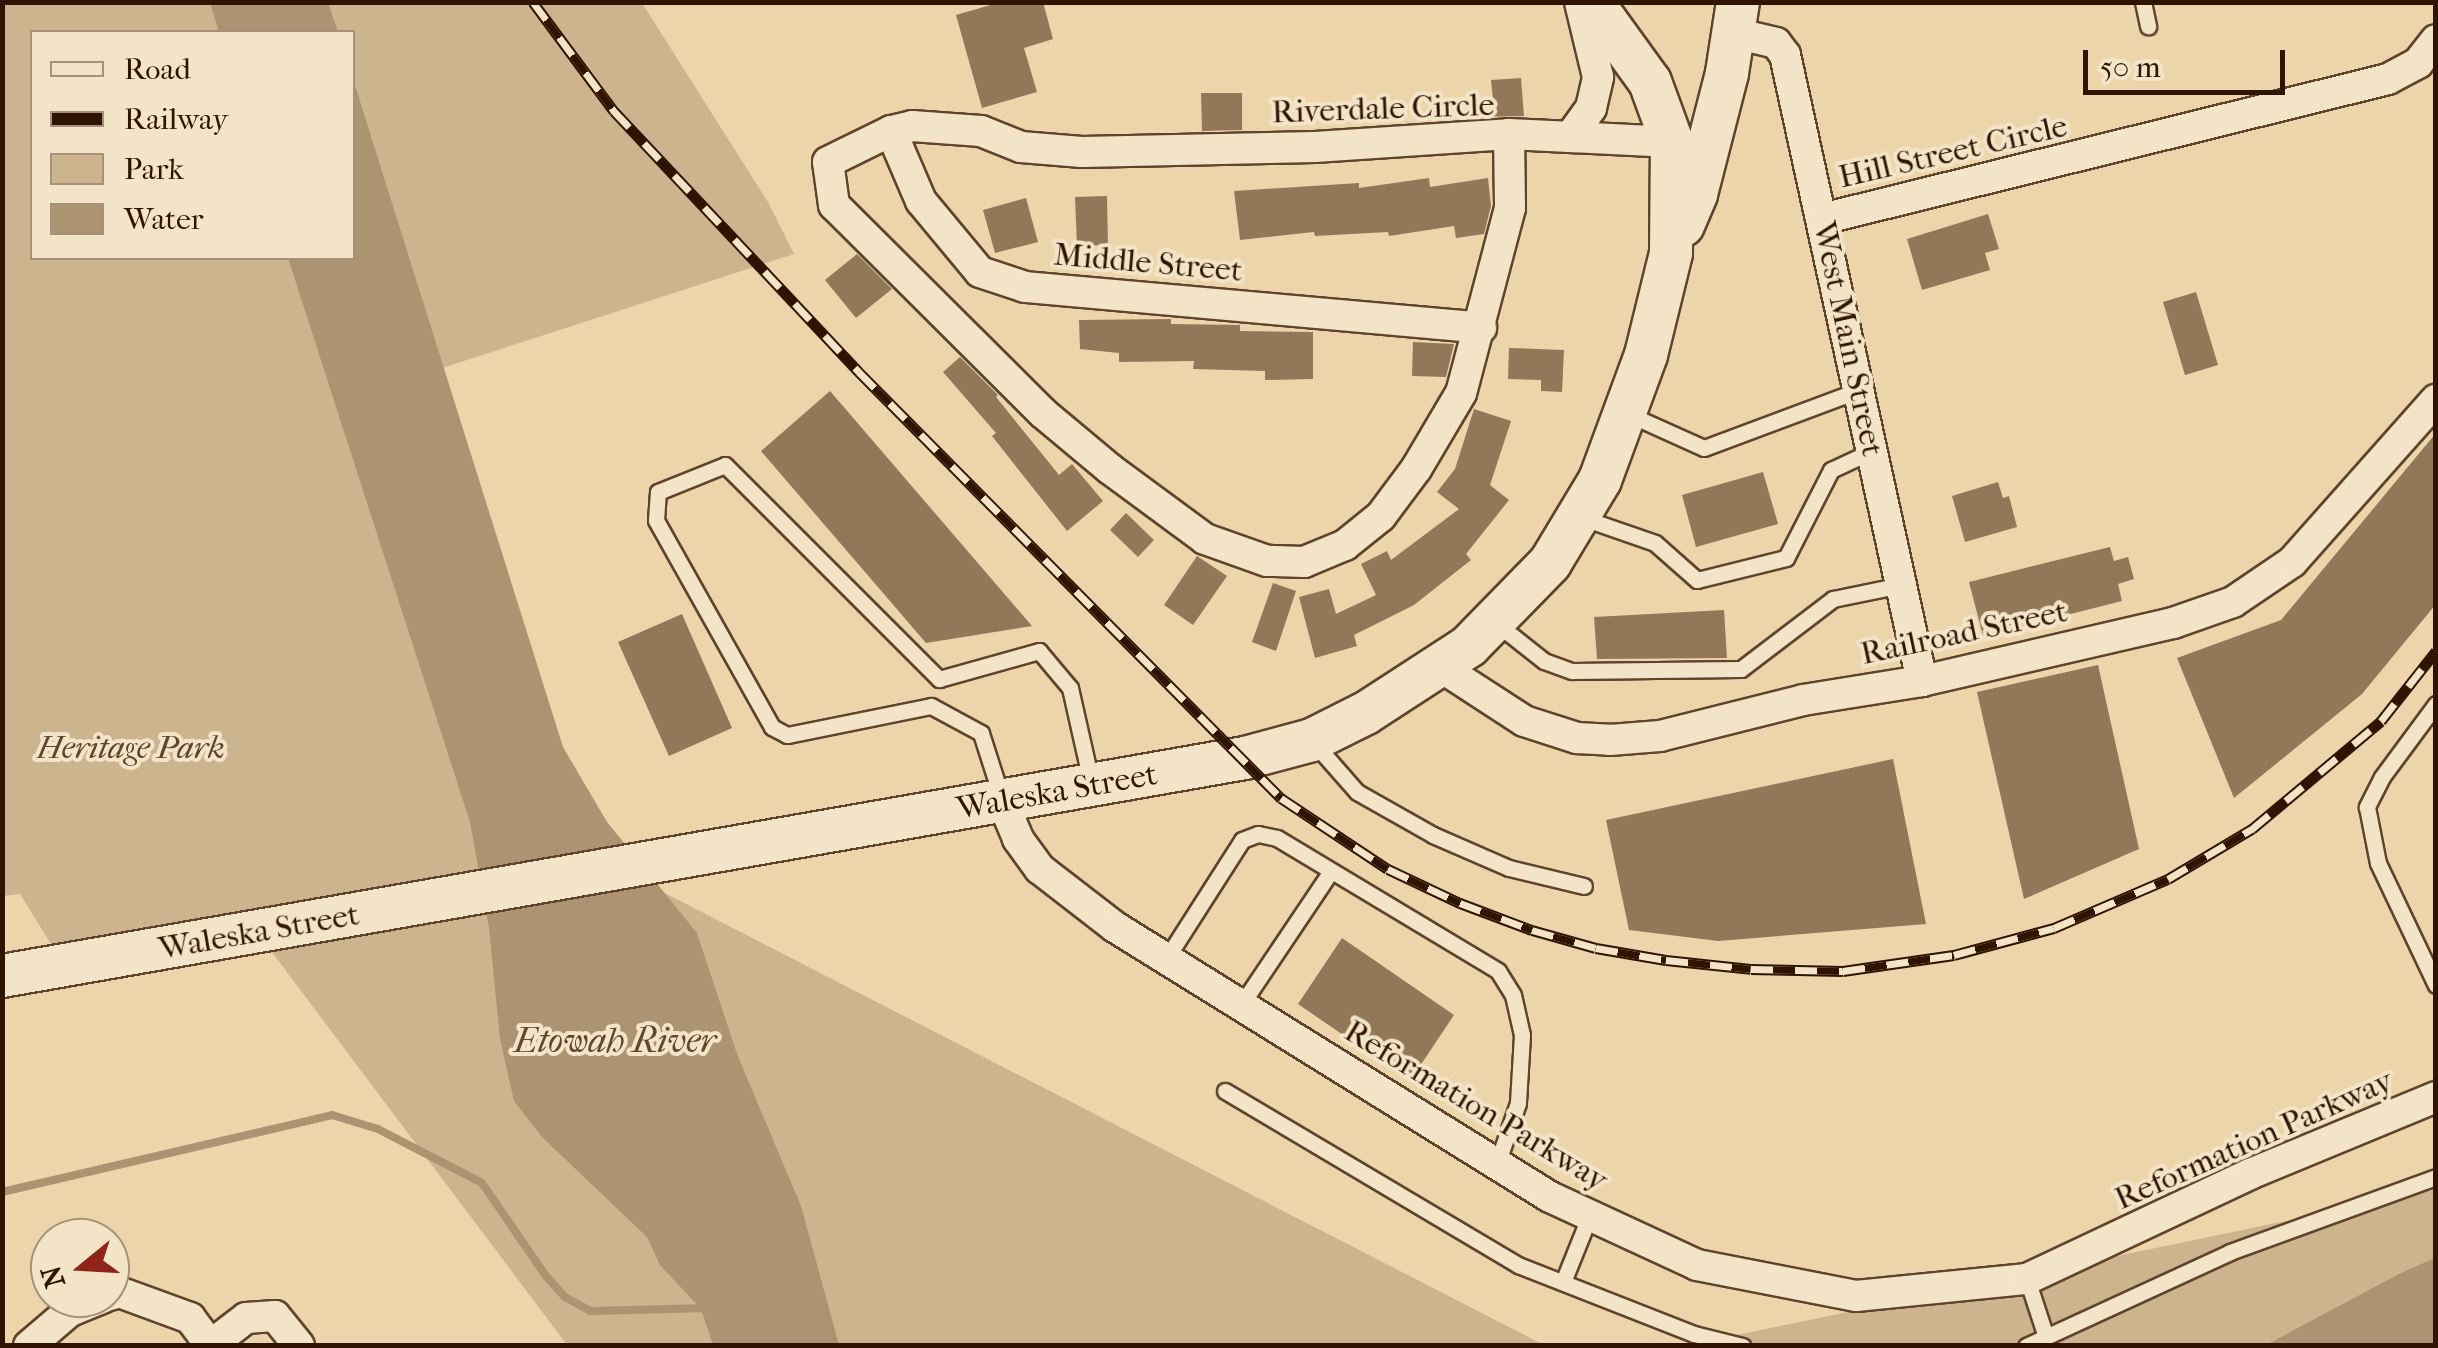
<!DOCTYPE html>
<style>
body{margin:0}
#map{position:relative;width:2438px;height:1348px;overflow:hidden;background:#ecd5ab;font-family:"IM FELL French Canon",serif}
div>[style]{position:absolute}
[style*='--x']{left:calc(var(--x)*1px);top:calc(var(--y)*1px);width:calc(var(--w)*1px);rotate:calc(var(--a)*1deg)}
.green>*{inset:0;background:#ccb48e}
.water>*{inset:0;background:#ac9371}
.stream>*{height:8px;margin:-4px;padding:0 4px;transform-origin:4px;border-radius:4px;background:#ac9371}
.building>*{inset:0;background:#917859}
.roads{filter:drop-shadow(2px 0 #5e442c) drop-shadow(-2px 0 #5e442c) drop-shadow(0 2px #5e442c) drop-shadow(0 -2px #5e442c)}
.lane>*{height:15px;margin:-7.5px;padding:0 7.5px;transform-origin:7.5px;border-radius:7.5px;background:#f3e4c8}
.street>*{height:30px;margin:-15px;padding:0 15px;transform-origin:15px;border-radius:15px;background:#f3e4c8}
.secondary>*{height:42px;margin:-21px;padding:0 21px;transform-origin:21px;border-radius:21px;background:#f3e4c8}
.rail>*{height:11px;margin-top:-5.5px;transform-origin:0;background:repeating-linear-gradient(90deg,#f3e4c8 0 22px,#2f1401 0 44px);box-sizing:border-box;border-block:2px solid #2f1401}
span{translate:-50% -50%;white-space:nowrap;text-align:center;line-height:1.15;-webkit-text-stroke:8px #f3e4c8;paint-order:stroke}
.street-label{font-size:32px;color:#2f1401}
.park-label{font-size:32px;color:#5e442b;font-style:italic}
.water-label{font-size:35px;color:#61472e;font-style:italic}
.frame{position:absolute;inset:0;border:5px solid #2f1401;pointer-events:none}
.legend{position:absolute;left:30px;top:30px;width:325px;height:230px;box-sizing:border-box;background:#f3e4c8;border:2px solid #a59178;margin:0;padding:12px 18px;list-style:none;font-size:30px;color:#2f1401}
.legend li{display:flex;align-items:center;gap:20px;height:50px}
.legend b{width:50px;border:2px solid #a59178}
.north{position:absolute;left:30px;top:1218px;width:100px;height:100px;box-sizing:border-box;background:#f3e4c8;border:2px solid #a59178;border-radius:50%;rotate:252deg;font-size:28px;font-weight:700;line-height:40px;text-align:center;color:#2f1401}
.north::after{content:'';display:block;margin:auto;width:35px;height:45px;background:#8f2418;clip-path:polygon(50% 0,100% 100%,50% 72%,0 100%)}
.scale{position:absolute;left:2083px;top:50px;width:202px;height:45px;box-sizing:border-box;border:5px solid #2f1401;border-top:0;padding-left:12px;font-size:30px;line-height:35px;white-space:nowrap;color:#2f1401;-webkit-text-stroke:8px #f3e4c8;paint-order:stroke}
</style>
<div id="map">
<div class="green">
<i style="clip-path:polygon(evenodd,2px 3px,642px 3px,768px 202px,794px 254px,393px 384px,616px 868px,1544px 1345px,567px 1345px,253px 927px,59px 957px,20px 894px,3px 896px,2px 3px,32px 32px,352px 32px,352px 258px,32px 258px,32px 32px)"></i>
<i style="clip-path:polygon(2435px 1190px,2435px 1345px,1689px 1345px)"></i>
</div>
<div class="water">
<i style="clip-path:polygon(210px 3px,328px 3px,338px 32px,219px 32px)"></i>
<i style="clip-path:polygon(353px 79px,563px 747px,607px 822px,697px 933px,737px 1054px,801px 1206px,839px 1345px,713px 1345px,701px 1309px,660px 1265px,647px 1237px,542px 1137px,514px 1101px,500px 1039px,489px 928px,470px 822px,288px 258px,352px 258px)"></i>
<i style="clip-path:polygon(2435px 1258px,2435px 1345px,2266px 1345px,2401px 1273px)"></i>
</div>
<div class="stream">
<i style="--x:2;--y:1192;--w:339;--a:-13.1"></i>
<i style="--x:332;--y:1115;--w:48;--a:16.9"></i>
<i style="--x:378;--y:1129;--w:117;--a:27.4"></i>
<i style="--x:482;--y:1183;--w:113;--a:55.5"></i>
<i style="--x:546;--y:1276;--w:28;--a:48"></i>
<i style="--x:565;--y:1297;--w:29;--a:29"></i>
<i style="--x:590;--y:1311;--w:120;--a:-1.4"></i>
</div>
<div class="building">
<i style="clip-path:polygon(1001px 2px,1043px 2px,1053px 39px,1024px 48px,1037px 92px,982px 108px,956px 15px)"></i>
<i style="clip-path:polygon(1521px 78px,1524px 116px,1478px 117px,1477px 101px,1493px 100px,1491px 80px)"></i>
<i style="clip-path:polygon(1201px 93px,1242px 93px,1242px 130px,1202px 131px)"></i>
<i style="clip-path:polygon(1429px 178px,1430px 187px,1488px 178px,1491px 206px,1484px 234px,1456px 238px,1454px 226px,1389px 236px,1388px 232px,1315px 236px,1314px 232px,1240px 240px,1234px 191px,1359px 183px,1359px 188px)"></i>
<i style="clip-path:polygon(1107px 196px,1108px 245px,1077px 246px,1075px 197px)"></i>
<i style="clip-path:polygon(1026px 198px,1038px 242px,995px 253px,983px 210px)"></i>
<i style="clip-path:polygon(1988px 214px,1999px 249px,1985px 253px,1990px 270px,1922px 290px,1907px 239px)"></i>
<i style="clip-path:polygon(857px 254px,892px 289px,856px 318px,825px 280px)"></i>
<i style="clip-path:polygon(2196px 292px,2218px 365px,2185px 375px,2163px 302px)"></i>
<i style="clip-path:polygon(1171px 319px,1171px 324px,1240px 325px,1240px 331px,1313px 332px,1313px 379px,1265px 380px,1265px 371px,1193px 369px,1194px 361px,1119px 362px,1119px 353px,1080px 349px,1079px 320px)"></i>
<i style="clip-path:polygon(1413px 342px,1454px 344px,1446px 377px,1412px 376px)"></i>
<i style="clip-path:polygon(1509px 348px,1564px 350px,1562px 392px,1541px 391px,1541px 380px,1508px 379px)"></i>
<i style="clip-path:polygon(960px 357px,998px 395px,996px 397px,1059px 475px,1072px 464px,1103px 501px,1067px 531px,992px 436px,996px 433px,943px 372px)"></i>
<i style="clip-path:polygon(830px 391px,1032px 626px,926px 643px,761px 451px)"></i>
<i style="clip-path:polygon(1474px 409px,1511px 421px,1490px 485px,1509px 500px,1466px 554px,1471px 560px,1414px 605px,1354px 635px,1357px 646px,1315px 658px,1299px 597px,1329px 589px,1336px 614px,1376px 595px,1361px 564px,1387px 551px,1391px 560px,1459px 509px,1437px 492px,1455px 469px)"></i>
<i style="clip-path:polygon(2436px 433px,2436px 604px,2362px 694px,2234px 798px,2177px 658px,2281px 620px)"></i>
<i style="clip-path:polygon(1763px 472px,1778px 524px,1696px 547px,1682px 495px)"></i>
<i style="clip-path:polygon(1998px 482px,2003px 498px,2009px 496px,2017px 527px,1965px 542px,1952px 496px)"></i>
<i style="clip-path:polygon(1126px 513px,1154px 540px,1138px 557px,1110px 530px)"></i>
<i style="clip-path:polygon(2110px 547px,2114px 561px,2128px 557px,2134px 579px,2118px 584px,2122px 601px,1983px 636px,1969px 582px)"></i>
<i style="clip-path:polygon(1197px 556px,1227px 576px,1193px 625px,1164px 605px)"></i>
<i style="clip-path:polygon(1273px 583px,1296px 591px,1276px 651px,1252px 642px)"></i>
<i style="clip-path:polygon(1724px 610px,1727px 658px,1597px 659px,1594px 617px)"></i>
<i style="clip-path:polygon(682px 614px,732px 728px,669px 756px,618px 642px)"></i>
<i style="clip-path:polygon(2098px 665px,2139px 849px,2024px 899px,1977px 692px)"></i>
<i style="clip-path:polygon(1893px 759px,1926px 924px,1718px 941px,1629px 930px,1606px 820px)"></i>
<i style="clip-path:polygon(1342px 938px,1454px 1015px,1410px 1081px,1298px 1004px)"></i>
</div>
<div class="roads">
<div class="lane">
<i style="--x:2143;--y:2;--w:25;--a:78"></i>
<i style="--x:1626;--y:413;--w:85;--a:24.2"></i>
<i style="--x:1704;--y:448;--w:165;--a:-20.5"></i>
<i style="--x:1583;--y:518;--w:76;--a:19.1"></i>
<i style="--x:1655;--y:543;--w:56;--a:41.4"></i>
<i style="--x:1697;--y:580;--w:92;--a:-13.9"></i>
<i style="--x:1786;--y:558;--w:99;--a:-62.9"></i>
<i style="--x:1831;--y:470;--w:45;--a:-24.9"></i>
<i style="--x:1496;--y:623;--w:61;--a:38.4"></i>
<i style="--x:1544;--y:661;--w:30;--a:20"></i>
<i style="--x:1572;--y:671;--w:169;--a:-0.7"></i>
<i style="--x:1741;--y:669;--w:116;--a:-37.3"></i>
<i style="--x:1833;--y:599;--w:69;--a:-11.6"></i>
<i style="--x:2436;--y:704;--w:91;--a:126.5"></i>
<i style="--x:2382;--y:777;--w:34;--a:117"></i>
<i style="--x:2367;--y:807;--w:57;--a:78.9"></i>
<i style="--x:2378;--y:863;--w:135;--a:64.6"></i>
<i style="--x:1314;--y:743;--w:65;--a:48.7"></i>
<i style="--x:1357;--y:792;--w:87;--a:29.5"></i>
<i style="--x:1433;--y:835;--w:83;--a:23.5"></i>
<i style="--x:1509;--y:868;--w:77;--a:13.5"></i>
<i style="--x:1002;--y:799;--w:69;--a:-107.7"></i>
<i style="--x:981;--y:733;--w:57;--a:-151.6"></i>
<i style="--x:931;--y:706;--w:147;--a:168.6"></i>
<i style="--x:787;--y:735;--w:17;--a:-152"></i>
<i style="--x:772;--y:727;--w:237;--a:-119.3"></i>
<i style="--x:656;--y:520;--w:28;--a:-86"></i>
<i style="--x:658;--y:492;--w:72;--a:-21.9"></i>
<i style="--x:725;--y:465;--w:303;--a:45"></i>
<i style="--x:939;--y:679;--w:104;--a:-15.6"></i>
<i style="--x:1039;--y:651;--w:48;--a:50"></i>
<i style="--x:1070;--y:688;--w:95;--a:77.3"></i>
<i style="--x:1166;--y:959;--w:141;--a:-57.4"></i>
<i style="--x:1242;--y:840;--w:17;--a:-21"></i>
<i style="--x:1258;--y:834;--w:19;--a:12"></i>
<i style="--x:1277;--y:838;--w:258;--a:31"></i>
<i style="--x:1498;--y:971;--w:28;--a:58"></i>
<i style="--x:1513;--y:995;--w:41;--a:77.3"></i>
<i style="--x:1522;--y:1035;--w:68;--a:93.4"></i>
<i style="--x:1518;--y:1103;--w:65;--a:109"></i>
<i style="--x:1241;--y:1005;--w:161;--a:-56.1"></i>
<i style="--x:1225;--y:1091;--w:341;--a:30.7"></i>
<i style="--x:1518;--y:1265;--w:189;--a:21.4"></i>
<i style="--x:1694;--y:1334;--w:50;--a:13.8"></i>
<i style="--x:2027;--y:1279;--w:61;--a:71.9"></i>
<i style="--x:1563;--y:1282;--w:72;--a:-68.1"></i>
<i style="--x:2026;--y:1346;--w:225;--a:-24.7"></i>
<i style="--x:2230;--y:1252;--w:219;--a:-20"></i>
</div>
<div class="street">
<i style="--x:1734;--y:33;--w:43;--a:13.4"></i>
<i style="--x:1776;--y:43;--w:15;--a:53"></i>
<i style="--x:1785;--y:55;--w:641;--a:77.66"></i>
<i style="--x:891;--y:131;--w:76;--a:66.8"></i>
<i style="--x:921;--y:201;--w:92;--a:50.3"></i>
<i style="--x:980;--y:272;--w:47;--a:18.4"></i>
<i style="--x:1025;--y:287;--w:458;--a:5.1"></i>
<i style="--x:1509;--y:134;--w:74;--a:89.2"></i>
<i style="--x:1510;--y:208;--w:191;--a:104.8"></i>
<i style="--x:1461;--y:393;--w:88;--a:120.6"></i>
<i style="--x:1416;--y:469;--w:59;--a:126.7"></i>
<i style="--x:1381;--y:516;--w:46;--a:141.1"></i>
<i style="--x:1345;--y:545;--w:44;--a:157.5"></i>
<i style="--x:1304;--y:562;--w:37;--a:-178"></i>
<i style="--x:1267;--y:561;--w:66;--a:-160.5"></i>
<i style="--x:1205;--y:539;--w:118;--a:-143.6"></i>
<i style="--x:1110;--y:469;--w:87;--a:-140.1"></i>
<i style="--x:1043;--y:413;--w:295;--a:-135.1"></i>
<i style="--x:834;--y:205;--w:43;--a:-97.9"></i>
<i style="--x:828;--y:162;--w:70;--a:-26.2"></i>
<i style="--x:891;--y:131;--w:22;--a:-13"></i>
<i style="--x:912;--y:126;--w:69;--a:4.1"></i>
<i style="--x:981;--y:131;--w:43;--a:21.8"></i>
<i style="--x:1021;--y:147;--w:61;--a:4.7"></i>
<i style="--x:1082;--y:152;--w:233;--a:-1.2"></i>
<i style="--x:1315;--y:147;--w:194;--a:-3.8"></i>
<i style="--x:1509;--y:134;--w:163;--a:2.8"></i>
<i style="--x:1570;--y:137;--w:36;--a:-54"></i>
<i style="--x:1591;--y:108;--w:32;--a:-77"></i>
<i style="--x:1598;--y:77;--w:77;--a:-103.5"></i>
<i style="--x:1822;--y:219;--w:583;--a:-13.89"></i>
<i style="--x:2388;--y:79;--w:34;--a:-28"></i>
<i style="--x:2418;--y:63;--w:29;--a:-52"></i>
<i style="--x:1441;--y:667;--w:99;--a:33"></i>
<i style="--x:1524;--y:721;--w:56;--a:17.8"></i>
<i style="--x:1577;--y:738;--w:33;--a:3"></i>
<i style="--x:1610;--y:740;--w:50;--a:-4.6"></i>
<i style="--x:1660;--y:736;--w:147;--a:-14.1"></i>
<i style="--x:1803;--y:700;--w:121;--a:-9.1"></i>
<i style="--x:1922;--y:681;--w:258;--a:-13"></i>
<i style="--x:2173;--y:623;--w:64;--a:-19.3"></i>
<i style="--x:2233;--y:602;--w:71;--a:-34.1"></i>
<i style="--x:2292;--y:562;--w:217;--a:-48.4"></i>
<i style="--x:1003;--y:803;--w:39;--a:67"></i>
<i style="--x:1018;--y:839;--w:37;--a:54"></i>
<i style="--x:1040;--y:869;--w:95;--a:37.7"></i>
<i style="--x:1115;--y:927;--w:512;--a:31.83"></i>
<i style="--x:1550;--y:1197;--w:162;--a:24.8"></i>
<i style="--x:1697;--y:1265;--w:162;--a:11"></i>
<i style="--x:1856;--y:1296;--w:172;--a:-5.7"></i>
<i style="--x:2027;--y:1279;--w:246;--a:-25.2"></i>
<i style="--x:2250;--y:1174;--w:201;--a:-22.5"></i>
<i style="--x:110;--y:1295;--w:9;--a:-18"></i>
<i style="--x:119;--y:1292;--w:76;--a:20.1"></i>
<i style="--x:190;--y:1318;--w:35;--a:53"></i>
<i style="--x:211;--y:1345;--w:44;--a:-37.6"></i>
<i style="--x:246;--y:1318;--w:29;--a:-4"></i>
<i style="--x:275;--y:1316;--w:38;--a:51"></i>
<i style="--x:29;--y:1346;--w:54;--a:-40.5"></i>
<i style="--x:70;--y:1311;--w:35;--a:-22"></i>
</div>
<div class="secondary">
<i style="--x:1683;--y:225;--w:34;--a:-67"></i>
<i style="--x:1696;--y:194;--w:125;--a:-75.6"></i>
<i style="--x:1727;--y:73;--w:72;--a:-81.2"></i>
<i style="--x:2;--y:976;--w:1262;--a:-9.95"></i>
<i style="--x:1245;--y:758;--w:69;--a:-15"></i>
<i style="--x:1312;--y:740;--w:60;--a:-26.6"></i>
<i style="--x:1366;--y:713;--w:123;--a:-33"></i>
<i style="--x:1469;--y:646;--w:116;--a:-45.7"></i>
<i style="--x:1550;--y:563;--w:97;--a:-58.9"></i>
<i style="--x:1600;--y:480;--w:133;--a:-69.8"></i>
<i style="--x:1646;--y:355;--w:105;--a:-76.2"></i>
<i style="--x:1671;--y:253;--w:111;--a:-89.5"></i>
<i style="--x:1672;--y:142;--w:64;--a:-110.1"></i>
<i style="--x:1650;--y:82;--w:99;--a:-125.9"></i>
</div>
</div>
<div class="rail">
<i style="--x:533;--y:2;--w:136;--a:53.4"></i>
<i style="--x:614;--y:111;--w:358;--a:46.8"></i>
<i style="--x:859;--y:372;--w:600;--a:45.27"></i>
<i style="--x:1281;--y:798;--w:128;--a:33.6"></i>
<i style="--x:1388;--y:869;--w:80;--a:25.3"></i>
<i style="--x:1460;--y:903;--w:77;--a:20.6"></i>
<i style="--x:1532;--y:930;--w:66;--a:15.7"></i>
<i style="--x:1596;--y:948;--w:71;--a:9.7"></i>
<i style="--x:1666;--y:960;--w:85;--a:6"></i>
<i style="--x:1751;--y:969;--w:92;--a:1.2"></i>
<i style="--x:1843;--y:971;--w:112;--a:-8.2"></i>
<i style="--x:1954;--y:955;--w:104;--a:-15.1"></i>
<i style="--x:2054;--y:928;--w:124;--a:-23.3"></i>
<i style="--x:2168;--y:879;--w:98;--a:-30.8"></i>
<i style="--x:2252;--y:829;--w:168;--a:-39.9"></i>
<i style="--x:2381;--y:721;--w:89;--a:-51.8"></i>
</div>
<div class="street-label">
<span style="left:1383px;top:109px;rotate:-2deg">Riverdale Circle</span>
<span style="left:1953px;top:152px;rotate:-13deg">Hill Street Circle</span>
<span style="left:1148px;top:263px;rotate:5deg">Middle Street</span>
<span style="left:1848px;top:339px;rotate:78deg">West Main Street</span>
<span style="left:1964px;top:633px;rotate:-12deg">Railroad Street</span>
<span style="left:1057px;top:792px;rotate:-10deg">Waleska Street</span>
<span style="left:259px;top:932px;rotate:-10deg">Waleska Street</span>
<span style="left:1476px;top:1106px;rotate:31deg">Reformation Parkway</span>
<span style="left:2254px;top:1140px;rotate:-24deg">Reformation Parkway</span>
</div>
<div class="park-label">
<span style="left:131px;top:748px">Heritage Park</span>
</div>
<div class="water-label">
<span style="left:615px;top:1041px">Etowah River</span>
</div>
<div class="frame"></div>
<ul class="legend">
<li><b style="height:12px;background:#f3e4c8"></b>Road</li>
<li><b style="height:12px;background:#2f1401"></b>Railway</li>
<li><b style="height:28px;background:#ccb48e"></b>Park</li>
<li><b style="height:28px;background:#ac9371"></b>Water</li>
</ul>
<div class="north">N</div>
<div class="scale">50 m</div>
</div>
